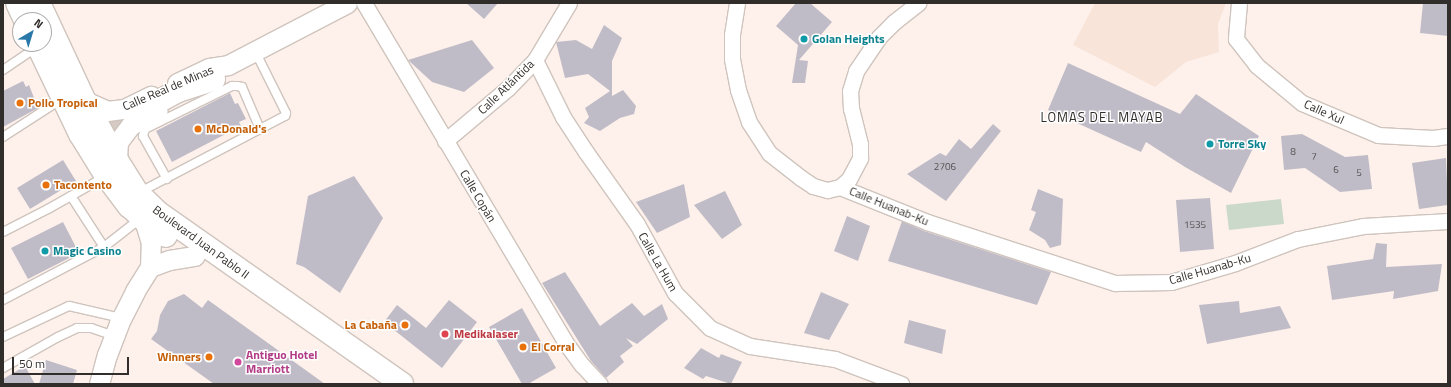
<!DOCTYPE html>
<meta charset="utf-8">
<style>
body{margin:0}
#map{position:relative;width:1451px;height:387px;overflow:hidden;background:#fef1eb;font-family:"Titillium Web",sans-serif}
div>[style]{position:absolute}
[style*='--x']{left:calc(var(--x)*1px);top:calc(var(--y)*1px);width:calc(var(--w)*1px);rotate:calc(var(--a)*1deg)}
.built>*{inset:0;background:#f8e4d9}
.green>*{inset:0;background:#cad9c9}
.building>*{inset:0;background:#c0bcc7}
.primary-tunnel>*{height:22px;margin-top:-11px;transform-origin:0;background:repeating-linear-gradient(90deg,#d5cac4 0 22px,transparent 0 33px)}
.roads{filter:drop-shadow(1px 0 #cfc4bd) drop-shadow(-1px 0 #cfc4bd) drop-shadow(0 1px #cfc4bd) drop-shadow(0 -1px #cfc4bd)}
.service>*{height:8px;margin:-4px;padding:0 4px;transform-origin:4px;border-radius:4px;background:#fff}
.minor>*{height:15px;margin:-7.5px;padding:0 7.5px;transform-origin:7.5px;border-radius:7.5px;background:#fff}
.tertiary>*{height:19px;margin:-9.5px;padding:0 9.5px;transform-origin:9.5px;border-radius:9.5px;background:#fff}
.primary>*{height:22px;margin:-11px;padding:0 11px;transform-origin:11px;border-radius:11px;background:#fff}
.dots>*{width:11px;height:11px;translate:-50% -50%;box-sizing:border-box;border:2px solid #fff;border-radius:50%}
span{translate:-50% -50%;white-space:nowrap;text-align:center;line-height:1.15;-webkit-text-stroke:3px #fff;paint-order:stroke}
.number-label{font-size:10px;color:#555151}
.number-label span{-webkit-text-stroke-width:0}
.culture-label{font-size:12px;color:#0d838f;font-weight:700}
.left{translate:0 -50%;text-align:left}
.street-label{font-size:12px;color:#312d2a}
.food-label{font-size:12px;color:#c56008;font-weight:700}
.right{translate:-100% -50%;text-align:right}
.health-label{font-size:12px;color:#be3a42;font-weight:700}
.hotel-label{font-size:12px;color:#b23c85;font-weight:700}
.neighbourhood-label{font-size:13px;color:#312d2a;letter-spacing:1px}
.frame{position:absolute;inset:0;border:4px solid #312d2a;pointer-events:none}
.north{position:absolute;left:12px;top:12px;width:40px;height:40px;box-sizing:border-box;background:#fff;border:1px solid #adabaa;border-radius:50%;rotate:38deg;font-size:11px;font-weight:700;line-height:16px;text-align:center;color:#312d2a}
.north::after{content:'';display:block;margin:auto;width:14px;height:18px;background:#2879aa;clip-path:polygon(50% 0,100% 100%,50% 72%,0 100%)}
.scale{position:absolute;left:12px;top:357px;width:117px;height:18px;box-sizing:border-box;border:2px solid #312d2a;border-top:0;padding-left:5px;font-size:12px;line-height:14px;white-space:nowrap;color:#312d2a;-webkit-text-stroke:3px #fff;paint-order:stroke}
</style>
<div id="map">
<div class="built">
<i style="clip-path:polygon(1095px 3px,1226px 3px,1218px 24px,1219px 52px,1186px 62px,1155px 87px,1073px 45px)"></i>
</div>
<div class="green">
<i style="clip-path:polygon(1281px 199px,1284px 224px,1229px 230px,1226px 205px)"></i>
</div>
<div class="building">
<i style="clip-path:polygon(466px 3px,498px 3px,484px 19px)"></i>
<i style="clip-path:polygon(796px 3px,810px 3px,832px 22px,799px 60px,808px 61px,805px 83px,792px 83px,798px 45px,776px 26px)"></i>
<i style="clip-path:polygon(1423px 3px,1448px 3px,1448px 36px,1420px 33px)"></i>
<i style="clip-path:polygon(604px 25px,622px 38px,612px 61px,612px 96px,623px 90px,636px 106px,634px 114px,620px 118px,600px 131px,584px 123px,589px 117px,585px 108px,610px 91px,588px 74px,565px 78px,556px 42px,576px 40px,592px 49px)"></i>
<i style="clip-path:polygon(472px 40px,494px 68px,464px 92px,432px 82px,408px 60px)"></i>
<i style="clip-path:polygon(1068px 63px,1180px 114px,1196px 94px,1259px 136px,1231px 193px,1185px 167px,1146px 142px,1141px 152px,1048px 110px)"></i>
<i style="clip-path:polygon(23px 81px,26px 87px,29px 85px,38px 108px,3px 127px,3px 91px)"></i>
<i style="clip-path:polygon(230px 93px,235px 104px,238px 103px,246px 119px,239px 122px,241px 126px,172px 162px,156px 131px)"></i>
<i style="clip-path:polygon(993px 124px,1001px 131px,946px 201px,907px 174px,940px 153px,946px 156px,959px 139px,971px 149px)"></i>
<i style="clip-path:polygon(1302px 134px,1345px 157px,1368px 155px,1372px 189px,1340px 192px,1305px 168px,1284px 170px,1281px 136px)"></i>
<i style="clip-path:polygon(1446px 158px,1448px 205px,1419px 209px,1412px 163px)"></i>
<i style="clip-path:polygon(63px 160px,76px 181px,30px 209px,17px 188px)"></i>
<i style="clip-path:polygon(354px 176px,383px 218px,340px 293px,304px 267px,296px 264px,308px 196px)"></i>
<i style="clip-path:polygon(684px 184px,690px 217px,657px 233px,636px 202px)"></i>
<i style="clip-path:polygon(1038px 189px,1063px 199px,1061px 245px,1050px 248px,1045px 240px,1029px 230px,1036px 212px,1031px 210px)"></i>
<i style="clip-path:polygon(725px 191px,742px 225px,722px 239px,694px 205px)"></i>
<i style="clip-path:polygon(1210px 198px,1214px 249px,1180px 252px,1176px 200px)"></i>
<i style="clip-path:polygon(847px 216px,870px 226px,858px 261px,834px 251px)"></i>
<i style="clip-path:polygon(902px 221px,924px 231px,1051px 272px,1037px 305px,888px 261px)"></i>
<i style="clip-path:polygon(63px 222px,79px 253px,28px 279px,11px 248px)"></i>
<i style="clip-path:polygon(1376px 243px,1387px 244px,1386px 267px,1442px 264px,1438px 291px,1393px 299px,1394px 291px,1332px 300px,1327px 266px,1373px 259px)"></i>
<i style="clip-path:polygon(565px 272px,600px 326px,632px 303px,644px 316px,662px 304px,668px 319px,637px 344px,626px 338px,633px 346px,620px 356px,624px 362px,606px 378px,591px 361px,542px 283px)"></i>
<i style="clip-path:polygon(821px 292px,849px 304px,829px 340px,804px 333px)"></i>
<i style="clip-path:polygon(184px 294px,202px 308px,208px 300px,325px 384px,214px 384px,151px 339px,157px 331px,160px 315px,168px 301px)"></i>
<i style="clip-path:polygon(449px 300px,477px 322px,442px 368px,384px 322px,397px 305px,426px 328px)"></i>
<i style="clip-path:polygon(1239px 301px,1240px 313px,1280px 306px,1291px 328px,1207px 344px,1199px 305px)"></i>
<i style="clip-path:polygon(522px 308px,556px 368px,528px 384px,522px 384px,489px 327px)"></i>
<i style="clip-path:polygon(909px 320px,946px 330px,942px 354px,904px 343px)"></i>
<i style="clip-path:polygon(701px 348px,719px 358px,721px 354px,742px 362px,731px 384px,706px 376px,703px 379px,684px 368px)"></i>
<i style="clip-path:polygon(46px 360px,77px 370px,73px 384px,39px 384px)"></i>
<i style="clip-path:polygon(25px 366px,35px 384px,3px 384px,3px 379px)"></i>
</div>
<div class="primary-tunnel">
<i style="--x:85;--y:119;--w:14;--a:39"></i>
<i style="--x:96;--y:128;--w:10;--a:6"></i>
<i style="--x:106;--y:129;--w:35;--a:-27"></i>
</div>
<div class="roads">
<div class="service">
<i style="--x:3;--y:70;--w:41;--a:-34.1"></i>
<i style="--x:3;--y:137;--w:72;--a:-33"></i>
<i style="--x:167;--y:179;--w:49;--a:-119.2"></i>
<i style="--x:143;--y:136;--w:7;--a:-74"></i>
<i style="--x:145;--y:129;--w:97;--a:-26.3"></i>
<i style="--x:232;--y:86;--w:5;--a:0"></i>
<i style="--x:237;--y:86;--w:5;--a:11"></i>
<i style="--x:242;--y:87;--w:46;--a:66.8"></i>
<i style="--x:140;--y:192;--w:164;--a:-27.7"></i>
<i style="--x:285;--y:116;--w:3;--a:-72"></i>
<i style="--x:286;--y:113;--w:69;--a:-116.6"></i>
<i style="--x:71;--y:196;--w:61;--a:57.1"></i>
<i style="--x:3;--y:232;--w:51;--a:-27.1"></i>
<i style="--x:48;--y:209;--w:67;--a:-29.6"></i>
<i style="--x:3;--y:300;--w:114;--a:-27.7"></i>
<i style="--x:104;--y:247;--w:47;--a:-38.1"></i>
<i style="--x:3;--y:337;--w:73;--a:-25.2"></i>
<i style="--x:69;--y:306;--w:53;--a:13"></i>
<i style="--x:3;--y:368;--w:63;--a:-29.4"></i>
<i style="--x:58;--y:337;--w:21;--a:-25"></i>
<i style="--x:77;--y:328;--w:14;--a:0"></i>
<i style="--x:91;--y:328;--w:24;--a:19"></i>
</div>
<div class="minor">
<i style="--x:364;--y:3;--w:394;--a:59.3"></i>
<i style="--x:565;--y:342;--w:29;--a:54"></i>
<i style="--x:582;--y:365;--w:26;--a:47"></i>
<i style="--x:737;--y:3;--w:32;--a:99"></i>
<i style="--x:732;--y:35;--w:24;--a:90"></i>
<i style="--x:732;--y:59;--w:32;--a:79"></i>
<i style="--x:738;--y:90;--w:34;--a:71"></i>
<i style="--x:749;--y:122;--w:37;--a:57"></i>
<i style="--x:769;--y:153;--w:41;--a:38"></i>
<i style="--x:801;--y:178;--w:14;--a:34"></i>
<i style="--x:813;--y:186;--w:15;--a:16"></i>
<i style="--x:827;--y:190;--w:13;--a:-13"></i>
<i style="--x:840;--y:187;--w:12;--a:-42"></i>
<i style="--x:849;--y:179;--w:24;--a:-62"></i>
<i style="--x:860;--y:158;--w:14;--a:-90"></i>
<i style="--x:860;--y:144;--w:36;--a:-104"></i>
<i style="--x:851;--y:109;--w:18;--a:-93"></i>
<i style="--x:850;--y:91;--w:21;--a:-73"></i>
<i style="--x:856;--y:71;--w:41;--a:-55.9"></i>
<i style="--x:879;--y:37;--w:21;--a:-45"></i>
<i style="--x:894;--y:22;--w:31;--a:-38"></i>
<i style="--x:1239;--y:3;--w:36;--a:95"></i>
<i style="--x:1236;--y:39;--w:33;--a:52"></i>
<i style="--x:1256;--y:65;--w:60;--a:39.6"></i>
<i style="--x:1302;--y:103;--w:82;--a:22.8"></i>
<i style="--x:1378;--y:135;--w:55;--a:3.1"></i>
<i style="--x:1433;--y:138;--w:15;--a:-8"></i>
<i style="--x:535;--y:60;--w:64;--a:63.8"></i>
<i style="--x:563;--y:117;--w:42;--a:56.7"></i>
<i style="--x:586;--y:152;--w:88;--a:54.7"></i>
<i style="--x:637;--y:224;--w:79;--a:61.2"></i>
<i style="--x:675;--y:293;--w:49;--a:45"></i>
<i style="--x:710;--y:328;--w:44;--a:24.2"></i>
<i style="--x:750;--y:346;--w:86;--a:8.7"></i>
<i style="--x:835;--y:359;--w:71;--a:20.7"></i>
<i style="--x:445;--y:141;--w:82;--a:-40.1"></i>
<i style="--x:508;--y:88;--w:39;--a:-46"></i>
<i style="--x:535;--y:60;--w:66;--a:-59.2"></i>
<i style="--x:840;--y:187;--w:94;--a:21.9"></i>
<i style="--x:927;--y:222;--w:198;--a:18"></i>
<i style="--x:1115;--y:283;--w:56;--a:-1"></i>
<i style="--x:1171;--y:282;--w:67;--a:-16.5"></i>
<i style="--x:1235;--y:263;--w:67;--a:-20.9"></i>
<i style="--x:1298;--y:239;--w:66;--a:-11.3"></i>
<i style="--x:1363;--y:226;--w:85;--a:-3.4"></i>
</div>
<div class="tertiary">
<i style="--x:177;--y:83;--w:35;--a:-25"></i>
<i style="--x:209;--y:68;--w:19;--a:-9"></i>
<i style="--x:228;--y:65;--w:134;--a:-27.5"></i>
<i style="--x:85;--y:101;--w:24;--a:24"></i>
<i style="--x:107;--y:111;--w:17;--a:-7"></i>
<i style="--x:124;--y:109;--w:30;--a:-26"></i>
<i style="--x:117;--y:160;--w:18;--a:-87"></i>
<i style="--x:118;--y:142;--w:21;--a:-53"></i>
<i style="--x:131;--y:125;--w:30;--a:-28"></i>
<i style="--x:150;--y:267;--w:20;--a:-20"></i>
<i style="--x:169;--y:260;--w:26;--a:-9"></i>
<i style="--x:99;--y:384;--w:30;--a:-75"></i>
<i style="--x:107;--y:355;--w:34;--a:-69"></i>
<i style="--x:119;--y:323;--w:36;--a:-63"></i>
<i style="--x:135;--y:291;--w:28;--a:-58"></i>
<i style="--x:150;--y:267;--w:24;--a:-88"></i>
<i style="--x:151;--y:243;--w:24;--a:-107"></i>
</div>
<div class="primary">
<i style="--x:17;--y:3;--w:19;--a:65"></i>
<i style="--x:39;--y:3;--w:108;--a:64.9"></i>
<i style="--x:85;--y:101;--w:67;--a:61.5"></i>
<i style="--x:117;--y:160;--w:39;--a:58"></i>
<i style="--x:138;--y:193;--w:29;--a:44"></i>
<i style="--x:159;--y:213;--w:297;--a:35.1"></i>
<i style="--x:37;--y:44;--w:100;--a:64.5"></i>
<i style="--x:80;--y:134;--w:49;--a:58.2"></i>
<i style="--x:106;--y:176;--w:38;--a:53"></i>
<i style="--x:129;--y:206;--w:21;--a:43"></i>
<i style="--x:144;--y:220;--w:27;--a:36"></i>
<i style="--x:137;--y:113;--w:47;--a:-28.2"></i>
<i style="--x:178;--y:91;--w:38;--a:-18"></i>
</div>
</div>
<div class="dots">
<i style="left:804px;top:39px;background:#0f9aa8"></i>
<i style="left:20px;top:103px;background:#e8710a"></i>
<i style="left:198px;top:129px;background:#e8710a"></i>
<i style="left:1210px;top:144px;background:#0f9aa8"></i>
<i style="left:46px;top:185px;background:#e8710a"></i>
<i style="left:45px;top:251px;background:#0f9aa8"></i>
<i style="left:405px;top:325px;background:#e8710a"></i>
<i style="left:445px;top:334px;background:#e0444e"></i>
<i style="left:523px;top:347px;background:#e8710a"></i>
<i style="left:209px;top:357px;background:#e8710a"></i>
<i style="left:238px;top:362px;background:#d1479c"></i>
</div>
<div class="number-label">
<span style="left:1293px;top:152px">8</span>
<span style="left:1314px;top:157px">7</span>
<span style="left:945px;top:167px">2706</span>
<span style="left:1336px;top:170px">6</span>
<span style="left:1359px;top:173px">5</span>
<span style="left:1195px;top:225px">1535</span>
</div>
<div class="culture-label">
<span class="left" style="left:812px;top:39px">Golan Heights</span>
<span class="left" style="left:1218px;top:144px">Torre Sky</span>
<span class="left" style="left:53px;top:251px">Magic Casino</span>
</div>
<div class="street-label">
<span style="left:506px;top:87px;rotate:-44deg">Calle Atlántida</span>
<span style="left:168px;top:88px;rotate:-23deg">Calle Real de Minas</span>
<span style="left:1324px;top:112px;rotate:24deg">Calle Xul</span>
<span style="left:478px;top:196px;rotate:59deg">Calle Copán</span>
<span style="left:889px;top:206px;rotate:22deg">Calle Huanab-Ku</span>
<span style="left:201px;top:242px;rotate:36deg">Boulevard Juan Pablo II</span>
<span style="left:658px;top:262px;rotate:60deg">Calle La Hum</span>
<span style="left:1210px;top:269px;rotate:-16deg">Calle Huanab-Ku</span>
</div>
<div class="food-label">
<span class="left" style="left:28px;top:103px">Pollo Tropical</span>
<span class="left" style="left:206px;top:129px">McDonald's</span>
<span class="left" style="left:54px;top:185px">Tacontento</span>
<span class="right" style="left:397px;top:325px">La Cabaña</span>
<span class="left" style="left:531px;top:347px">El Corral</span>
<span class="right" style="left:201px;top:357px">Winners</span>
</div>
<div class="health-label">
<span class="left" style="left:454px;top:334px">Medikalaser</span>
</div>
<div class="hotel-label">
<span class="left" style="left:246px;top:362px">Antiguo Hotel<br>Marriott</span>
</div>
<div class="neighbourhood-label">
<span style="left:1102px;top:117px">LOMAS DEL MAYAB</span>
</div>
<div class="frame"></div>
<div class="north">N</div>
<div class="scale">50 m</div>
</div>
